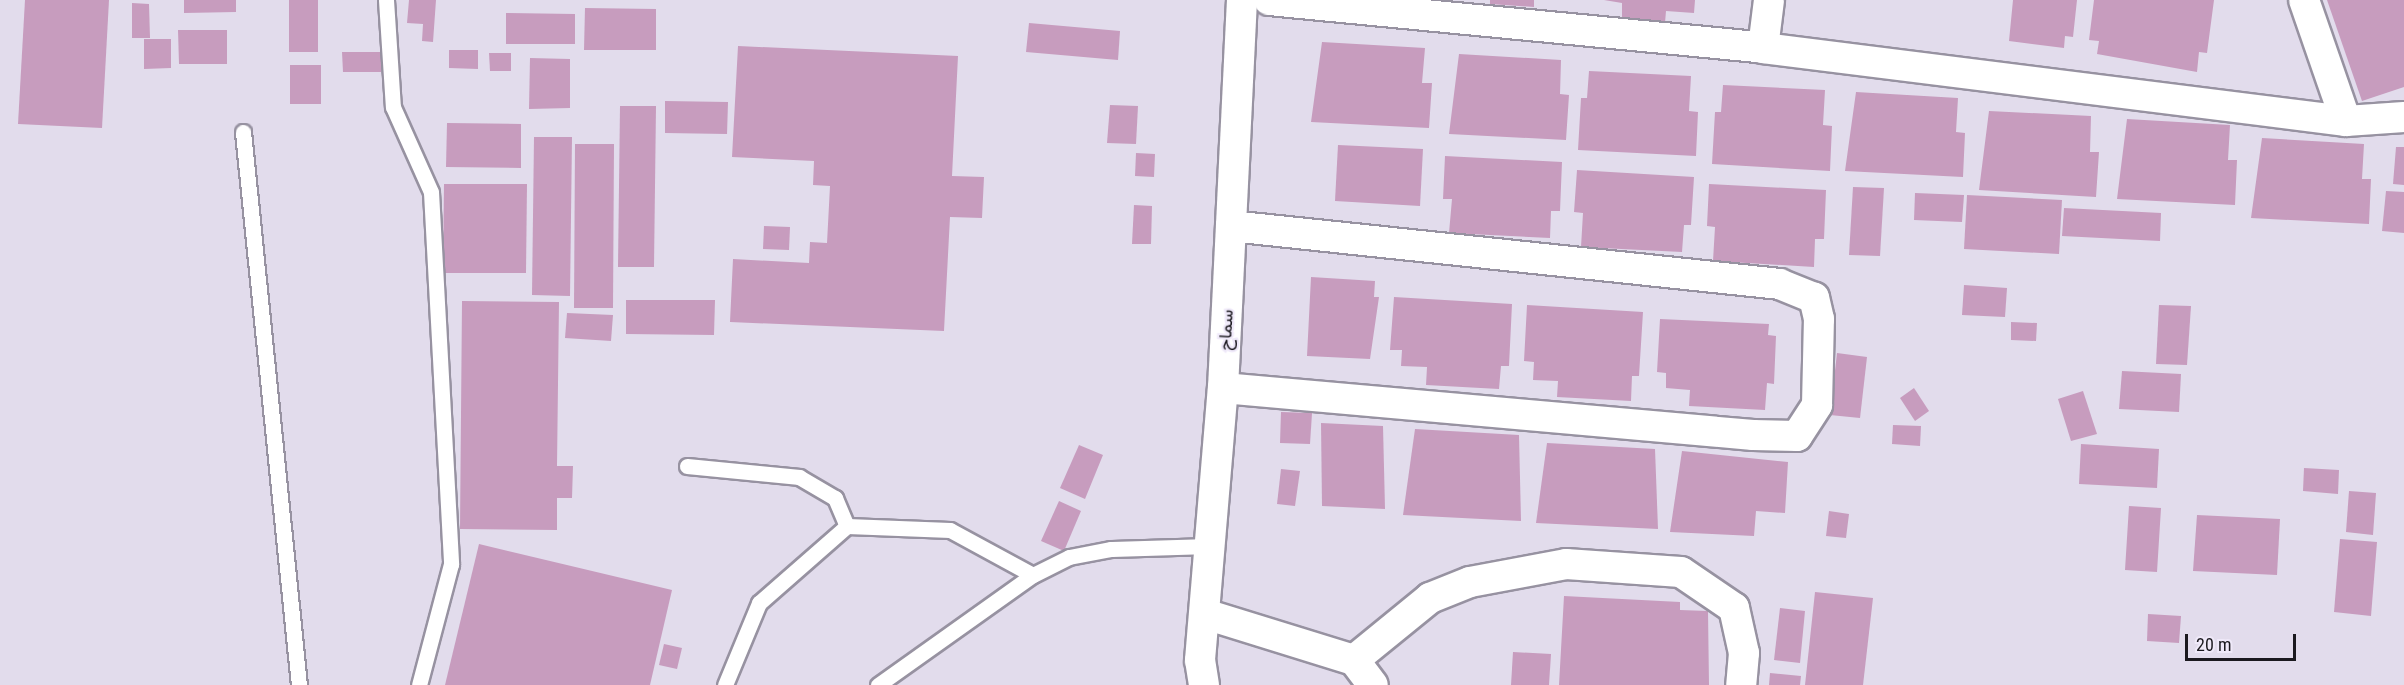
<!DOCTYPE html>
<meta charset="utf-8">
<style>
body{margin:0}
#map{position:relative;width:2404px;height:685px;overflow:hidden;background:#e2dcec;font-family:"Roboto Condensed",Vazirmatn,sans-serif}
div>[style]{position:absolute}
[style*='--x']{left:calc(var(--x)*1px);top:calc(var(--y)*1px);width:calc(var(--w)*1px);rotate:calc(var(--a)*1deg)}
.building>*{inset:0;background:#c79cbe}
.roads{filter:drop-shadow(2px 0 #9792a1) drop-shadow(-2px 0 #9792a1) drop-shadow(0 2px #9792a1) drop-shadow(0 -2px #9792a1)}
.service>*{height:15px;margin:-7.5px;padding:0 7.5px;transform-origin:7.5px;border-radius:7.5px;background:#fff}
.minor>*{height:30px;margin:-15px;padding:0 15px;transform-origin:15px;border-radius:15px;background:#fff}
span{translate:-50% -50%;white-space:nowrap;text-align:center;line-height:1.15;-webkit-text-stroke:4.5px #efe9f9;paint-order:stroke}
.street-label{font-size:18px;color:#1b191f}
.scale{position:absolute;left:2185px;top:634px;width:111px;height:27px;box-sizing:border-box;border:3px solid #1b191f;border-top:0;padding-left:8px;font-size:18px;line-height:21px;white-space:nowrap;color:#1b191f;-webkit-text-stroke:4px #efe9f9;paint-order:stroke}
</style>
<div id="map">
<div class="building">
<i style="clip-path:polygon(25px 0,109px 0,102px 128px,18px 124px)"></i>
<i style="clip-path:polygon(184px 0,236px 0,236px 12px,184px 13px)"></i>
<i style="clip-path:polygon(289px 0,318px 0,318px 52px,289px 52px)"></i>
<i style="clip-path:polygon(409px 0,436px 0,433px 42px,422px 41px,423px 24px,407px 23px)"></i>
<i style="clip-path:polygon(1490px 0,1534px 0,1534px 7px,1490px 4px)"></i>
<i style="clip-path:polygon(1604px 0,1695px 0,1694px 13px,1666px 11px,1665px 23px,1622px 20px,1622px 3px)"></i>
<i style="clip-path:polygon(2013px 0,2077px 0,2073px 37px,2065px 36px,2064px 48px,2009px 41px)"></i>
<i style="clip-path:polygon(2094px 0,2214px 0,2207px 53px,2199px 52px,2197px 72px,2097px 54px,2099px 41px,2089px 40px)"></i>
<i style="clip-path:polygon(2327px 0,2404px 0,2404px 87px,2362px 101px)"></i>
<i style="clip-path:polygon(132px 3px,149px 4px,150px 38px,132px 38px)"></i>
<i style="clip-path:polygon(585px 8px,656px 9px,656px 50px,584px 50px)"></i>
<i style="clip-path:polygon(506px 13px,575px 14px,575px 44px,506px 44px)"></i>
<i style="clip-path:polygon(1029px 23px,1120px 31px,1118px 60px,1026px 52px)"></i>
<i style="clip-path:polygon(178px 30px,227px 30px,227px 64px,179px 64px)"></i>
<i style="clip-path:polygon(144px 39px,171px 39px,171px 68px,144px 69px)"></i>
<i style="clip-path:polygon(1322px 42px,1425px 48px,1422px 83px,1432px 83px,1429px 128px,1311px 122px)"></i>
<i style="clip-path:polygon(738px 46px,958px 56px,952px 176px,984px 177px,982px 218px,950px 217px,944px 331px,730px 322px,733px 259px,809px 263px,810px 242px,827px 243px,830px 186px,813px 185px,814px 161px,732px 157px)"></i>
<i style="clip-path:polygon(449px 50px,478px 50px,478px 69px,449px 68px)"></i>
<i style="clip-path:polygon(342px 52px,381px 52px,381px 72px,343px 72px)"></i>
<i style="clip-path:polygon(489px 53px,511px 53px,511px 71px,490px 71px)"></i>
<i style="clip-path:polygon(1459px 54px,1561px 60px,1560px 94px,1569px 95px,1566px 140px,1449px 134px)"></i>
<i style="clip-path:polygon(530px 58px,570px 59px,570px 108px,529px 109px)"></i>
<i style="clip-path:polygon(290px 65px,321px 65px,321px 104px,290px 104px)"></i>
<i style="clip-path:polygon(1589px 71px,1691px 76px,1689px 111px,1698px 112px,1696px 156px,1578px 150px,1581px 98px,1587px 98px)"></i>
<i style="clip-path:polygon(1723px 85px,1825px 90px,1823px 125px,1832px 126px,1830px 171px,1712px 164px,1715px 112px,1721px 112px)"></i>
<i style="clip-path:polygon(1856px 92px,1958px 98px,1956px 132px,1965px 133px,1963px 177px,1845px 171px)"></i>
<i style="clip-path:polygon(665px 101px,728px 102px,727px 134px,665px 133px)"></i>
<i style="clip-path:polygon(1110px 105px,1138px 106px,1136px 144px,1107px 143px)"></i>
<i style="clip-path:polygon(620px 106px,656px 106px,654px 267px,618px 267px)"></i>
<i style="clip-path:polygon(1989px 111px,2091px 116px,2090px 152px,2099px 152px,2096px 197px,1979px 190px)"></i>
<i style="clip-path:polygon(2127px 119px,2230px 125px,2228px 160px,2237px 160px,2235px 205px,2117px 199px)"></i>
<i style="clip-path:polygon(447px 123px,521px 124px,521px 168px,446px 167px)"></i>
<i style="clip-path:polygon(534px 137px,572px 137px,570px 296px,532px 295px)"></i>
<i style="clip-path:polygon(2262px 138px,2364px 144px,2362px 179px,2371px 179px,2369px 224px,2251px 218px)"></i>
<i style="clip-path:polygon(575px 144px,614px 144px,613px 308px,574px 308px)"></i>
<i style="clip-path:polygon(1338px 145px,1423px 149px,1420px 206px,1335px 201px)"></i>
<i style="clip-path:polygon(2396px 147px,2404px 147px,2404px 185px,2393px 184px)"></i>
<i style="clip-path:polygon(1136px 153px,1155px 154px,1154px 177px,1135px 176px)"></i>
<i style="clip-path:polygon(1445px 156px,1562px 162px,1560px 211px,1551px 211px,1550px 238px,1449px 233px,1452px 199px,1443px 199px)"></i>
<i style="clip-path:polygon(1577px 170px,1694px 177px,1691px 225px,1684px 225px,1682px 252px,1581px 247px,1583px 213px,1574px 212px)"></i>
<i style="clip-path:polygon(444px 184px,527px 184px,526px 273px,443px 273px)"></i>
<i style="clip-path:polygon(1709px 184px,1826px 190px,1824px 239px,1815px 239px,1814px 267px,1713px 261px,1715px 227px,1707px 226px)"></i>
<i style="clip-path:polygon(1853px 187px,1884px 188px,1880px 256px,1849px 255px)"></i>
<i style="clip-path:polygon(2386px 191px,2404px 192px,2404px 233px,2382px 231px)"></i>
<i style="clip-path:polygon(1915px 193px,1964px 195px,1962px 222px,1914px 220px)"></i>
<i style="clip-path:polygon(1967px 195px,2062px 200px,2059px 254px,1964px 249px)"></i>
<i style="clip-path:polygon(1134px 205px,1152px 206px,1151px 244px,1132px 244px)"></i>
<i style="clip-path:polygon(2064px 208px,2161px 213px,2160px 241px,2062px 236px)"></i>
<i style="clip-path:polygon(764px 226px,790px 227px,789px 250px,763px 249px)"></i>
<i style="clip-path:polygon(1311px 277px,1375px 281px,1374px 297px,1379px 297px,1370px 359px,1307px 356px)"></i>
<i style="clip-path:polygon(1964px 285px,2007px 288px,2005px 317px,1962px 315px)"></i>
<i style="clip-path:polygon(1394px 297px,1512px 304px,1509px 366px,1501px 366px,1499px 389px,1426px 385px,1427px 367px,1401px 366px,1402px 350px,1390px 350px)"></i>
<i style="clip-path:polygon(626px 300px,715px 300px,714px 335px,626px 334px)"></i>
<i style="clip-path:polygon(462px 301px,559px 302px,557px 466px,573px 466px,572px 498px,557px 498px,557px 530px,460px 529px)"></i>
<i style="clip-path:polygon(1527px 305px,1643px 312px,1639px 376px,1632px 376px,1631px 401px,1557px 397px,1558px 381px,1533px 380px,1534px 362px,1524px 361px)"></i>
<i style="clip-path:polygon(2159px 305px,2191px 306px,2187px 365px,2156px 364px)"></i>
<i style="clip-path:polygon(567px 313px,613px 315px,611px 341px,565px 338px)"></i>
<i style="clip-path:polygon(1660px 319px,1769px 324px,1768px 335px,1776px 336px,1774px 384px,1767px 383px,1765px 410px,1689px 406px,1690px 390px,1666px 388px,1666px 373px,1657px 372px)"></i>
<i style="clip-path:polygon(2011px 322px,2037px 323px,2036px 341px,2011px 340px)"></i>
<i style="clip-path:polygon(1837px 353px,1867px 357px,1860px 418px,1830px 415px)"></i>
<i style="clip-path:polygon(2122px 371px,2181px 374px,2179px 412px,2119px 409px)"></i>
<i style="clip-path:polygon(1914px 388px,1929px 411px,1915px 421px,1900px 398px)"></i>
<i style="clip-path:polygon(2083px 391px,2097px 434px,2071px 441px,2058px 399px)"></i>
<i style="clip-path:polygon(1281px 412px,1312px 413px,1310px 444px,1280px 443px)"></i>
<i style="clip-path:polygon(1321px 423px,1383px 426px,1385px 509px,1322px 506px)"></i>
<i style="clip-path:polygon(1893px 425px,1921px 426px,1920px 446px,1892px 444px)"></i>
<i style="clip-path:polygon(1415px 429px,1519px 435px,1521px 521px,1403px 515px)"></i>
<i style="clip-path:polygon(1547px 443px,1655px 449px,1658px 529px,1536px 523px)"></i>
<i style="clip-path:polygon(2081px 444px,2159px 449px,2157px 488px,2079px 484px)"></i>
<i style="clip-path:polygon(1079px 445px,1103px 455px,1085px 499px,1060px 488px)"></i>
<i style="clip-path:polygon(1682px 451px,1788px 462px,1785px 513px,1756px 511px,1754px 536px,1670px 532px)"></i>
<i style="clip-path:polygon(2304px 468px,2339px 470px,2338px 494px,2303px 491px)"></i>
<i style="clip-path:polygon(1281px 469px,1300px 471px,1295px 506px,1277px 504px)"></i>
<i style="clip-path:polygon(2349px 491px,2376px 493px,2373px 535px,2346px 532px)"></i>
<i style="clip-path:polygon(1059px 501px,1081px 511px,1064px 551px,1041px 541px)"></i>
<i style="clip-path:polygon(2129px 506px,2161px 508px,2157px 572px,2125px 570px)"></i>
<i style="clip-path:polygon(1829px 511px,1849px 514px,1846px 538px,1826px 536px)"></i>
<i style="clip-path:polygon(2197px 515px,2280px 519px,2277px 575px,2193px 571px)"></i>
<i style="clip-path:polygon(2340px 539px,2377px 542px,2371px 616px,2334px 612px)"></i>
<i style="clip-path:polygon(479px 544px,672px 590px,650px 685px,445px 685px)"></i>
<i style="clip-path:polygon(1815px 592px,1873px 598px,1863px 685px,1805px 685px)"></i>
<i style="clip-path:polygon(1564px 596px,1680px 602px,1680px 610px,1708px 611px,1709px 685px,1559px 685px)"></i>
<i style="clip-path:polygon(1780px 608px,1805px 611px,1800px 663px,1774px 660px)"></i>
<i style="clip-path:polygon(2148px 614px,2181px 616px,2179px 643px,2147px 641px)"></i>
<i style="clip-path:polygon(664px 644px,682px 648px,677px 669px,659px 665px)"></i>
<i style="clip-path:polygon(1513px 652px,1551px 654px,1549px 685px,1511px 685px)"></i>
<i style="clip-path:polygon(1770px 673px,1801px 676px,1800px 685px,1769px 685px)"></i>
</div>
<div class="roads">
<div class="service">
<i style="--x:386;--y:0;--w:107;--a:86.3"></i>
<i style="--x:393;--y:107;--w:93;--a:65.9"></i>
<i style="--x:431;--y:192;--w:373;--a:86.9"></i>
<i style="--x:451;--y:564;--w:125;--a:104.8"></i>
<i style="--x:243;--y:132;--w:556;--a:84.22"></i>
<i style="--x:687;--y:466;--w:113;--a:5.6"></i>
<i style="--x:799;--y:477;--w:42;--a:30.3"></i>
<i style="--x:835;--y:498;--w:30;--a:67"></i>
<i style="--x:725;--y:685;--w:89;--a:-67.5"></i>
<i style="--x:759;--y:603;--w:117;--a:-41.2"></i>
<i style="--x:847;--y:526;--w:103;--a:2.2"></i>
<i style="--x:950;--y:530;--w:94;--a:28.5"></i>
<i style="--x:878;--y:685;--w:190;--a:-35.4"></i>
<i style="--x:1033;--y:575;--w:40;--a:-26.6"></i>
<i style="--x:1069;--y:557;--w:43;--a:-10.8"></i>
<i style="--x:1111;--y:549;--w:99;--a:-1.7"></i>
</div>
<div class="minor">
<i style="--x:1269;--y:0;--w:496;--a:5.5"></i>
<i style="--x:1763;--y:48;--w:588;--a:7.14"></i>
<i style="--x:2346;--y:121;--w:58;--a:-3.9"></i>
<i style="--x:2304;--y:0;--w:128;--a:70.9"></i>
<i style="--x:1763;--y:48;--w:48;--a:-82.9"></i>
<i style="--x:1223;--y:388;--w:532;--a:5.07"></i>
<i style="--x:1753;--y:435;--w:44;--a:1.3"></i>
<i style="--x:1797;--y:436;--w:37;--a:-57"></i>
<i style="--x:1817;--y:405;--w:86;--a:-88.7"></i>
<i style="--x:1819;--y:319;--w:22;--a:-103"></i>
<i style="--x:1814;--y:298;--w:37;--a:-158"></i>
<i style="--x:1780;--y:284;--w:552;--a:-173.97"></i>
<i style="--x:1205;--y:614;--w:156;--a:17.2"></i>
<i style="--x:1354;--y:660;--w:31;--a:53"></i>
<i style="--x:1354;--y:660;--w:98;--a:-39.2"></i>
<i style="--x:1430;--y:598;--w:43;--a:-21.8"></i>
<i style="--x:1470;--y:582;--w:98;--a:-10.6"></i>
<i style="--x:1566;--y:564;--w:115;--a:4"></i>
<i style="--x:1681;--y:572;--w:64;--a:34.2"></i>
<i style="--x:1734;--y:608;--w:46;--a:77.5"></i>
<i style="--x:1744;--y:653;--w:32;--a:95"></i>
<i style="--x:1204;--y:685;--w:25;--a:-99"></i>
<i style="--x:1200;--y:660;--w:273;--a:-85.2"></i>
<i style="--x:1223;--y:388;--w:388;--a:-87.2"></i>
</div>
</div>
<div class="street-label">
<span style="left:1226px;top:330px;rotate:-87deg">سماح</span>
</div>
<div class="scale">20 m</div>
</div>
